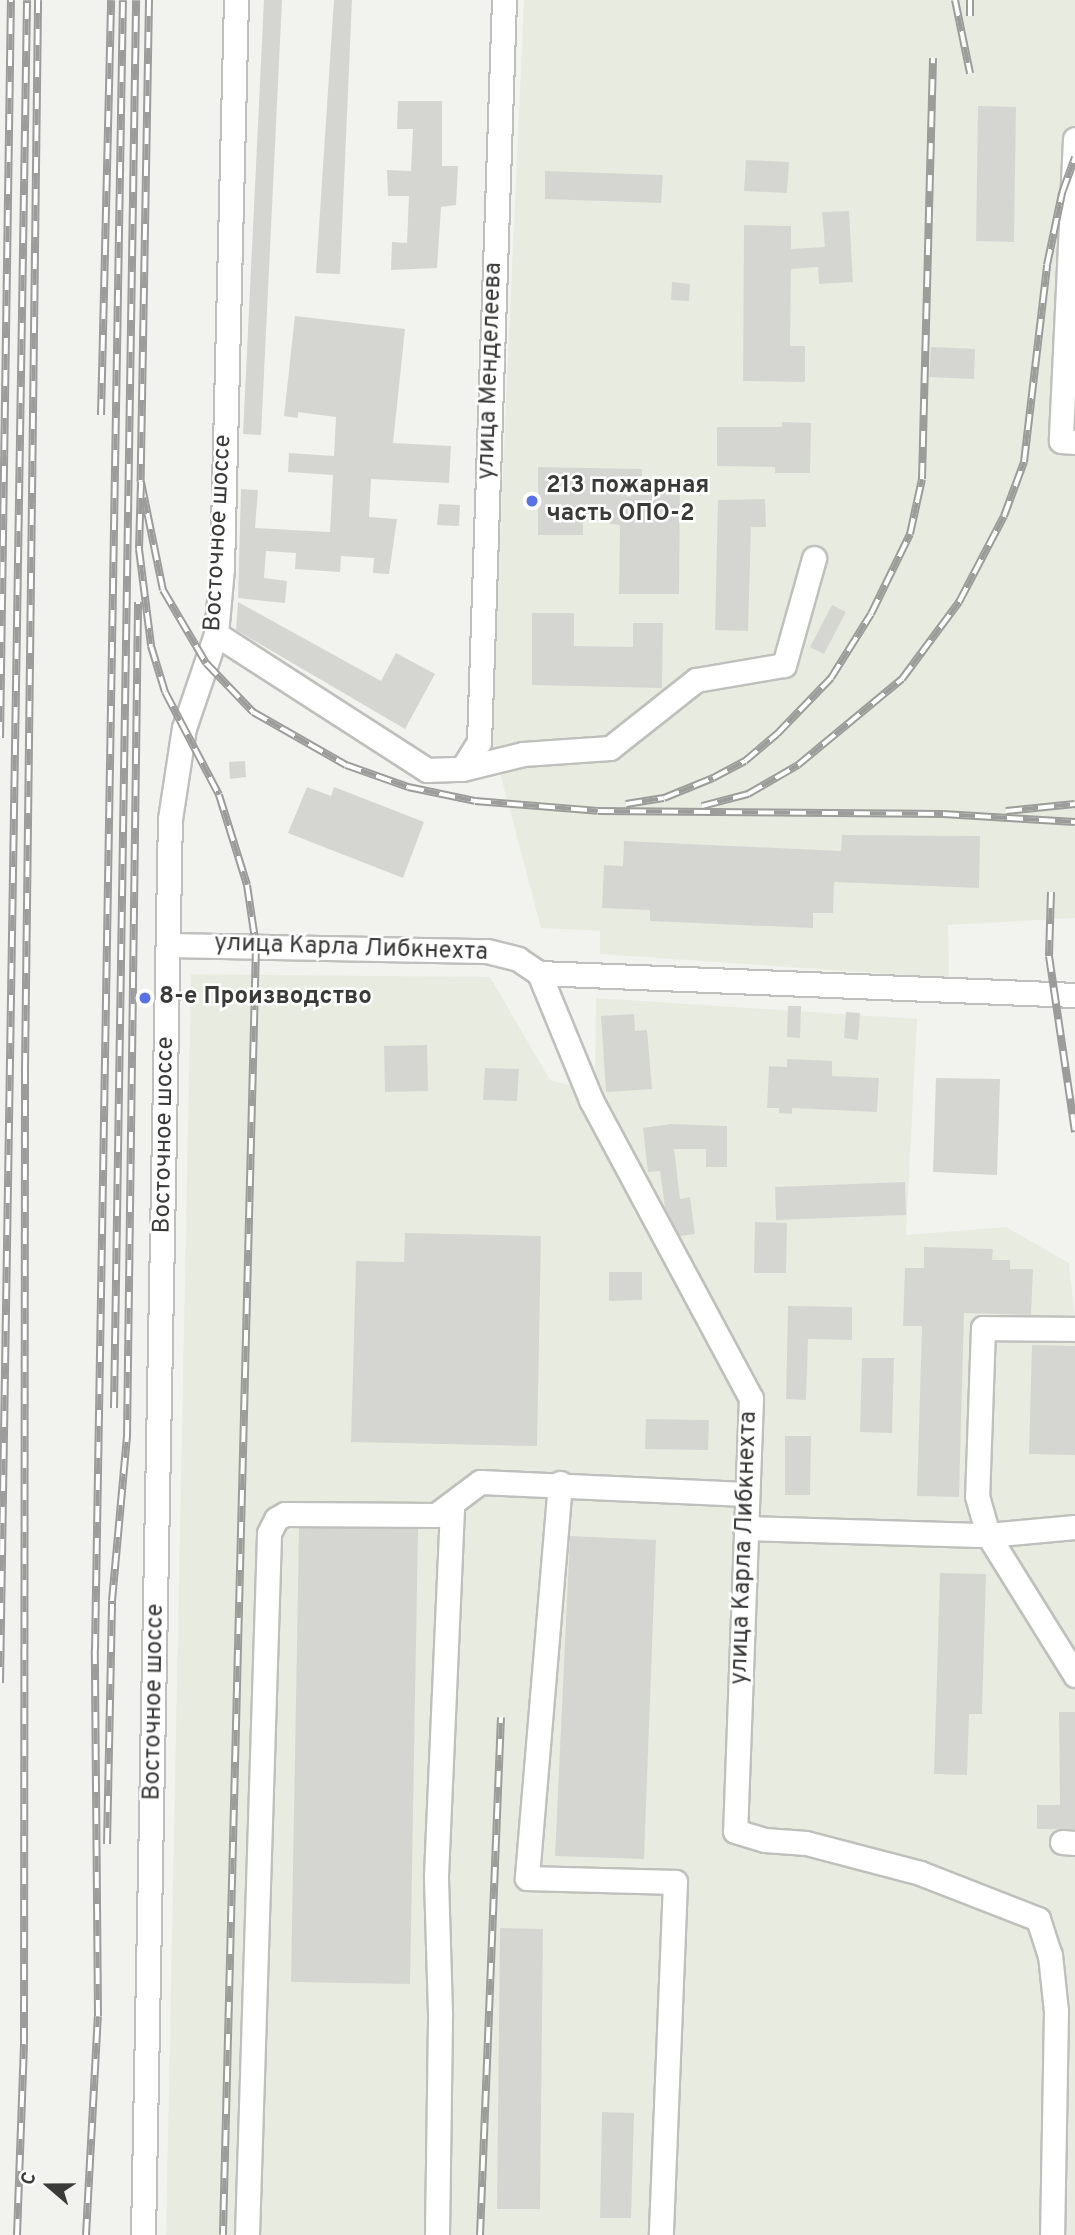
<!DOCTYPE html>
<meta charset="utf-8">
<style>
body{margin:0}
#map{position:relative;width:1075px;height:2235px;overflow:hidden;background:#f2f3ef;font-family:Overpass,sans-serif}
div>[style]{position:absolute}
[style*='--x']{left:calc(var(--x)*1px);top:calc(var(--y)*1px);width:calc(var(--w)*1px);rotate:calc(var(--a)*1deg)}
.built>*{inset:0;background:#e8ece0}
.building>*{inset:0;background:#d5d6d2}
.roads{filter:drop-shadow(2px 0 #bfc0bc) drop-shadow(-2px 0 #bfc0bc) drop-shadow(0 2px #bfc0bc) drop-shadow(0 -2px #bfc0bc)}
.minor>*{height:23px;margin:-11.5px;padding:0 11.5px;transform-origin:11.5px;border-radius:11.5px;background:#fff}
.rail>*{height:8px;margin-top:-4px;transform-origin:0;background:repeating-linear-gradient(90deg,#fff 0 16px,#9c9d9a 0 32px);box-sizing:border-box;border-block:2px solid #9c9d9a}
.dots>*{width:19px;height:19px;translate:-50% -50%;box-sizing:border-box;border:4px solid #fff;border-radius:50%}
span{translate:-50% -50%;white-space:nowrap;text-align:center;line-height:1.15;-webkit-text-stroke:5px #fff;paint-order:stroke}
.street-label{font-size:24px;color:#3a3b39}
.poi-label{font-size:24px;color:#3a3b39;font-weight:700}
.left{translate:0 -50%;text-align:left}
.north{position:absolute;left:14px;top:2151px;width:70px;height:70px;-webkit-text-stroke:5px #fff;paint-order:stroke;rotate:290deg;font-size:19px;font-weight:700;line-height:28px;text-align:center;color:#3a3b39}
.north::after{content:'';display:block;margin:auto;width:24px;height:32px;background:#3a3b39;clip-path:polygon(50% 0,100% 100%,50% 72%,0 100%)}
</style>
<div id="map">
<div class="built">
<i style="clip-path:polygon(524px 0,1075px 0,1075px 918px,948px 925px,949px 978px,600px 954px,600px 931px,541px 928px,491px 739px)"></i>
<i style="clip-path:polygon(191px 974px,490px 977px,550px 1080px,595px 1092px,596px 998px,917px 1019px,906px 1235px,1006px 1227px,1069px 1263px,1075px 1320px,1075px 2235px,166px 2235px)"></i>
</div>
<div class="building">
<i style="clip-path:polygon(264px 0,282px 0,261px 435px,243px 434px)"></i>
<i style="clip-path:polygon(334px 0,352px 0,340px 274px,316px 273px)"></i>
<i style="clip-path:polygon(398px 101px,442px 101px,442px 166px,458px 166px,456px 205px,441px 207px,437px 268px,391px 270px,392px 242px,407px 243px,409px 196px,388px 196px,387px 170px,411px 171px,413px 129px,397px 129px)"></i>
<i style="clip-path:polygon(978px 106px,1016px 107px,1014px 242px,976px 241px)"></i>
<i style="clip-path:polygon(746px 160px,789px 162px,787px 193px,744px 191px)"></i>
<i style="clip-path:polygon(545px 171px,663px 175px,661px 203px,545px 199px)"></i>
<i style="clip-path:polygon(849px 211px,853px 282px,819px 284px,818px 267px,791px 269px,790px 346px,805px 346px,805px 382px,743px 381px,744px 225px,791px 226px,791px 249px,825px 247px,822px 212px)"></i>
<i style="clip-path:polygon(672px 282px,690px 284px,689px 301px,671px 300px)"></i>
<i style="clip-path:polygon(295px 316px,405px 329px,393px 443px,451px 446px,449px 483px,371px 479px,369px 517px,397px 519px,389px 574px,373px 573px,374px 558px,341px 556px,340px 572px,295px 569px,296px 553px,266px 551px,264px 578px,287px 581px,285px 603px,238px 598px,241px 489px,258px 490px,255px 528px,330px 532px,333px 475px,288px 472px,289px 453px,334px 456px,336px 417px,298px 412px,298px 418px,284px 416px)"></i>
<i style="clip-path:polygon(931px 347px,975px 349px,974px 379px,929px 377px)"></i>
<i style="clip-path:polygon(782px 422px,811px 423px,810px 473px,775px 473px,775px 467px,717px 466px,717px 427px,782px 427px)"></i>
<i style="clip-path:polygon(538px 467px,642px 469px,642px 483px,680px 483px,679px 594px,619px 594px,620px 525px,610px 524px,610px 514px,583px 514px,583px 535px,538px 535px)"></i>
<i style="clip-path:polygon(765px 499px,766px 527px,751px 527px,748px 631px,715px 630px,718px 500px)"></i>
<i style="clip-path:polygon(439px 504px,460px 505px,459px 526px,437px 525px)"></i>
<i style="clip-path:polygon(238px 602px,381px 681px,396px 653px,435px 674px,405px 729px,236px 630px)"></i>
<i style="clip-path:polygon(832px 605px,846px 612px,824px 654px,810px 647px)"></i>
<i style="clip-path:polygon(532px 613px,574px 613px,574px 646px,633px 647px,633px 623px,663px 623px,662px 688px,532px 685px)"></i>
<i style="clip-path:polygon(245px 761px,246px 777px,230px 779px,229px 762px)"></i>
<i style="clip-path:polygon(307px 787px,331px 796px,334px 787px,424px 822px,403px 878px,288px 833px)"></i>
<i style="clip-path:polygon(842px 835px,980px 836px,979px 888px,834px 882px,833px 913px,813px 913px,813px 928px,650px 921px,650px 910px,602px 908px,604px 865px,623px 866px,624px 841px,841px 851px)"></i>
<i style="clip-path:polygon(788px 1006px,801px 1006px,800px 1038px,787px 1037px)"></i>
<i style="clip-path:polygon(846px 1012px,860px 1013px,858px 1040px,844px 1038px)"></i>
<i style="clip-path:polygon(634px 1014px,635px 1031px,647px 1030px,652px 1089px,606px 1092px,601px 1016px)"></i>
<i style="clip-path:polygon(427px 1045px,428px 1091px,385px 1092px,384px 1046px)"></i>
<i style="clip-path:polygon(787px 1059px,832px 1061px,832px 1076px,879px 1078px,877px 1112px,792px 1108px,792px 1114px,779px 1113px,779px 1108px,767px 1108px,769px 1066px,787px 1067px)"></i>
<i style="clip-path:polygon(485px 1068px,519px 1069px,517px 1101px,483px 1100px)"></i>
<i style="clip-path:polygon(936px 1078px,1000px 1079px,997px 1175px,933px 1172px)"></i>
<i style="clip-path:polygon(671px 1124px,727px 1126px,727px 1167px,706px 1167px,706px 1149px,674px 1149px,680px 1199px,690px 1197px,695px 1234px,680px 1236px,665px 1208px,660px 1171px,648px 1172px,643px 1128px)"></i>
<i style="clip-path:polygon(905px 1182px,906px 1215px,776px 1220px,775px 1187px)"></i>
<i style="clip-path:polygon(755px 1222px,787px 1223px,786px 1273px,754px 1273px)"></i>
<i style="clip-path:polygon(405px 1233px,541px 1236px,537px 1446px,351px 1442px,356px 1261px,404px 1262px)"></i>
<i style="clip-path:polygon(924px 1247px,993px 1249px,992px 1260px,1010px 1260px,1010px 1269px,1033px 1269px,1031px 1315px,964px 1313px,959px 1497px,917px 1496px,922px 1326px,903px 1326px,905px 1268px,924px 1268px)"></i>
<i style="clip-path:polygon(609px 1272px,642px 1272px,642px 1300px,609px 1301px)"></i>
<i style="clip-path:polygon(788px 1306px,852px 1307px,852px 1340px,808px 1339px,806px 1400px,786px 1399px)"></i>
<i style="clip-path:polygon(1032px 1345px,1075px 1346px,1075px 1455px,1029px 1454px)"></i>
<i style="clip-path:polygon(862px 1358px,894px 1358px,892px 1433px,860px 1432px)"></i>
<i style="clip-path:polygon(646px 1419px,709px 1420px,708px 1450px,645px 1449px)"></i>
<i style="clip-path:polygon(785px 1436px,811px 1436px,810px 1495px,785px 1495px)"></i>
<i style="clip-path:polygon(299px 1528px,418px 1529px,410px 1984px,291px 1982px)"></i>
<i style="clip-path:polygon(570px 1536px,656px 1540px,644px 1859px,555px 1856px)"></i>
<i style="clip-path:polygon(940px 1573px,986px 1574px,982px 1714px,969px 1714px,967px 1775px,934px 1774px)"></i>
<i style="clip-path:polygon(1059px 1712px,1075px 1712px,1075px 1829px,1037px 1829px,1037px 1805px,1060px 1805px)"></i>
<i style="clip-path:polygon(500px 1928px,543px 1929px,540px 2209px,497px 2209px)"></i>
<i style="clip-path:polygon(602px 2112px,634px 2113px,631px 2218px,600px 2218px)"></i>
</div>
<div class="roads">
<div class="minor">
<i style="--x:1075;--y:139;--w:302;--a:92.7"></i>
<i style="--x:1061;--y:441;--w:14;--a:4"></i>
<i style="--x:216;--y:634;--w:251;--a:32.8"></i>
<i style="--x:427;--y:770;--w:35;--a:-2"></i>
<i style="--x:462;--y:769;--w:32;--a:-58"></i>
<i style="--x:479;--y:742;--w:742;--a:-88.07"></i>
<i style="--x:462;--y:769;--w:63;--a:-13.8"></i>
<i style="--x:523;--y:754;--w:87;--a:-3.9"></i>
<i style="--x:610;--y:748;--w:110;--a:-38.3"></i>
<i style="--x:696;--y:680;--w:89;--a:-9.7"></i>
<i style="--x:784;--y:665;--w:111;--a:-74.3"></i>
<i style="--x:168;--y:945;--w:319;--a:1.1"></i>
<i style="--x:487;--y:951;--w:32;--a:14"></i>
<i style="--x:518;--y:959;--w:25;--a:34"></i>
<i style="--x:539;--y:973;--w:137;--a:67.7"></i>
<i style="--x:591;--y:1100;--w:338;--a:61.8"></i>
<i style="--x:751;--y:1398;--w:433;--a:92.1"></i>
<i style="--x:735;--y:1831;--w:31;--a:17"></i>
<i style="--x:765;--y:1840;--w:41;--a:4.2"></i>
<i style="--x:806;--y:1843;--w:118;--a:14.7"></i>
<i style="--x:920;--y:1873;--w:127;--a:21.3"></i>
<i style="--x:1038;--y:1919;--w:38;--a:72"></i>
<i style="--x:1050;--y:1955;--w:56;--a:83.9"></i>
<i style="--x:1056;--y:2011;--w:224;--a:91"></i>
<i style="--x:539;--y:973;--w:536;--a:2.35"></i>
<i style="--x:1075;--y:1329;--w:92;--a:-179.4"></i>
<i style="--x:983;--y:1328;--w:168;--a:92"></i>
<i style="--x:977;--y:1496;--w:41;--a:74.2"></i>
<i style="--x:988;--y:1535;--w:165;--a:58.1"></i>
<i style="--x:560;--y:1483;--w:396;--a:94.8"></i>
<i style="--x:527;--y:1878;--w:148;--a:1.5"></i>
<i style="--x:675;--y:1882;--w:353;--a:92.3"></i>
<i style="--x:745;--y:1528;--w:243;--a:1.7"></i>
<i style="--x:988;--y:1535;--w:87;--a:-5.3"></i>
<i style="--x:1062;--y:1842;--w:13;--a:4"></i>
<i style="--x:143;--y:2235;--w:1416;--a:-88.91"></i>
<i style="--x:170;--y:819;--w:92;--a:-81.3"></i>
<i style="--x:184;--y:728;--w:99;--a:-71.2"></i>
<i style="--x:216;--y:634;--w:66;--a:-84.8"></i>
<i style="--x:222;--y:568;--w:568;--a:-88.59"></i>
<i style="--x:247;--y:2235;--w:702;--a:-88.2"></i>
<i style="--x:269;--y:1533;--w:16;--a:-63"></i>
<i style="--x:276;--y:1519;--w:10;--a:-29"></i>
<i style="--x:285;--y:1514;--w:151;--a:0.4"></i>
<i style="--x:436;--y:1515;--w:55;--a:-36.9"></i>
<i style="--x:480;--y:1482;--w:266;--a:2.6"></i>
<i style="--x:437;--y:2235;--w:222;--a:-89.2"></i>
<i style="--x:440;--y:2013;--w:138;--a:-91.7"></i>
<i style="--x:436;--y:1875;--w:367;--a:-87.5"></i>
</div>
</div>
<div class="rail">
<i style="--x:149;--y:0;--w:482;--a:91"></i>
<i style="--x:141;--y:482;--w:110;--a:78.5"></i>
<i style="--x:163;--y:590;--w:85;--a:59.5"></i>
<i style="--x:206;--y:663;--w:68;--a:46.2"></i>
<i style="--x:253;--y:712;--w:107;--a:29.7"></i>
<i style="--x:346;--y:765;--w:66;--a:19.5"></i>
<i style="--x:408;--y:787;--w:68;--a:11.8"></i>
<i style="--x:475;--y:801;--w:123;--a:4.6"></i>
<i style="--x:598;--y:811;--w:345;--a:0.5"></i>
<i style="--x:943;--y:814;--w:132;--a:3.5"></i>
<i style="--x:955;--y:0;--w:75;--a:78.4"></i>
<i style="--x:970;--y:16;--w:16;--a:-90"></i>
<i style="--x:101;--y:415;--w:415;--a:-88.6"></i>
<i style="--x:141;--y:482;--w:67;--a:91.7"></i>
<i style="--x:139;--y:549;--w:98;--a:82.9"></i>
<i style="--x:151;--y:646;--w:48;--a:73.1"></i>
<i style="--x:165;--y:692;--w:116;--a:62.3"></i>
<i style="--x:219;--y:795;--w:94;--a:72.7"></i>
<i style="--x:247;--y:885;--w:62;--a:81.6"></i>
<i style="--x:256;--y:946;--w:1289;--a:91.47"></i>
<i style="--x:0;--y:738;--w:738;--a:-89.15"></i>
<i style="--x:626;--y:804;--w:38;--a:-9"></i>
<i style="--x:664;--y:798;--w:53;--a:-22.2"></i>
<i style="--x:713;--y:778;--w:36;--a:-28"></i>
<i style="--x:745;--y:761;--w:42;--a:-40.2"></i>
<i style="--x:777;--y:734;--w:78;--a:-46"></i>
<i style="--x:831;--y:678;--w:75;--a:-58"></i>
<i style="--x:871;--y:614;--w:89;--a:-64"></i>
<i style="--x:910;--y:534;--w:56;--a:-77.7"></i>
<i style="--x:922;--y:479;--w:421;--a:-88.5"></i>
<i style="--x:702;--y:806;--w:48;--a:-14.6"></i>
<i style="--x:748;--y:794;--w:58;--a:-30.1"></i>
<i style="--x:798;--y:765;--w:135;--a:-39.6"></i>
<i style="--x:902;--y:679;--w:96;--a:-53.5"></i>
<i style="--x:959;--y:602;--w:97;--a:-62.4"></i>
<i style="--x:1004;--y:516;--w:58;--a:-69.7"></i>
<i style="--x:1024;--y:462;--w:198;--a:-83.3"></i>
<i style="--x:1047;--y:265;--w:74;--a:-78.2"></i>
<i style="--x:1062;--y:193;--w:38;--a:-70"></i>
<i style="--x:1006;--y:811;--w:69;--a:-5.8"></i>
<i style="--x:1051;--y:892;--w:64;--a:91.8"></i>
<i style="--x:1049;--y:956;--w:178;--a:81.6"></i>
<i style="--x:114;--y:1408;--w:1408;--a:-89.1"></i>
<i style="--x:0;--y:1683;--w:1683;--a:-89.08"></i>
<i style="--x:107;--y:1844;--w:243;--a:-88.8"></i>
<i style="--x:112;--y:1601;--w:166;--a:-84.8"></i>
<i style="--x:127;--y:1436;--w:834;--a:-89.24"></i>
<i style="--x:17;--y:2235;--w:191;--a:-87.9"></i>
<i style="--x:24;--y:2044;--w:975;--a:-89.94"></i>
<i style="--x:25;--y:1069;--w:1069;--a:-89.3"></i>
<i style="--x:86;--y:2235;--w:219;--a:-86.9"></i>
<i style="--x:98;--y:2016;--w:366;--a:-90.5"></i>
<i style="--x:95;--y:1650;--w:1650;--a:-89.03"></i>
<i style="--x:480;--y:2235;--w:518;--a:-87.68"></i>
</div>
<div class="dots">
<i style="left:532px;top:501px;background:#5971e7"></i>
<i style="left:145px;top:998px;background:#5971e7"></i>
</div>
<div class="street-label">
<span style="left:491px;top:371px;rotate:-88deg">улица Менделеева</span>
<span style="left:219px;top:533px;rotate:-87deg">Восточное шоссе</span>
<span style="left:351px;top:949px;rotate:2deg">улица Карла Либкнехта</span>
<span style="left:165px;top:1135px;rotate:-89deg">Восточное шоссе</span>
<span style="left:745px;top:1548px;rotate:-88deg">улица Карла Либкнехта</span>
<span style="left:155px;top:1702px;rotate:-89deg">Восточное шоссе</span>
</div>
<div class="poi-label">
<span class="left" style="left:546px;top:501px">213 пожарная<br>часть ОПО-2</span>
<span class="left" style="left:159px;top:998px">8-е Производство</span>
</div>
<div class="north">С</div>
</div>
